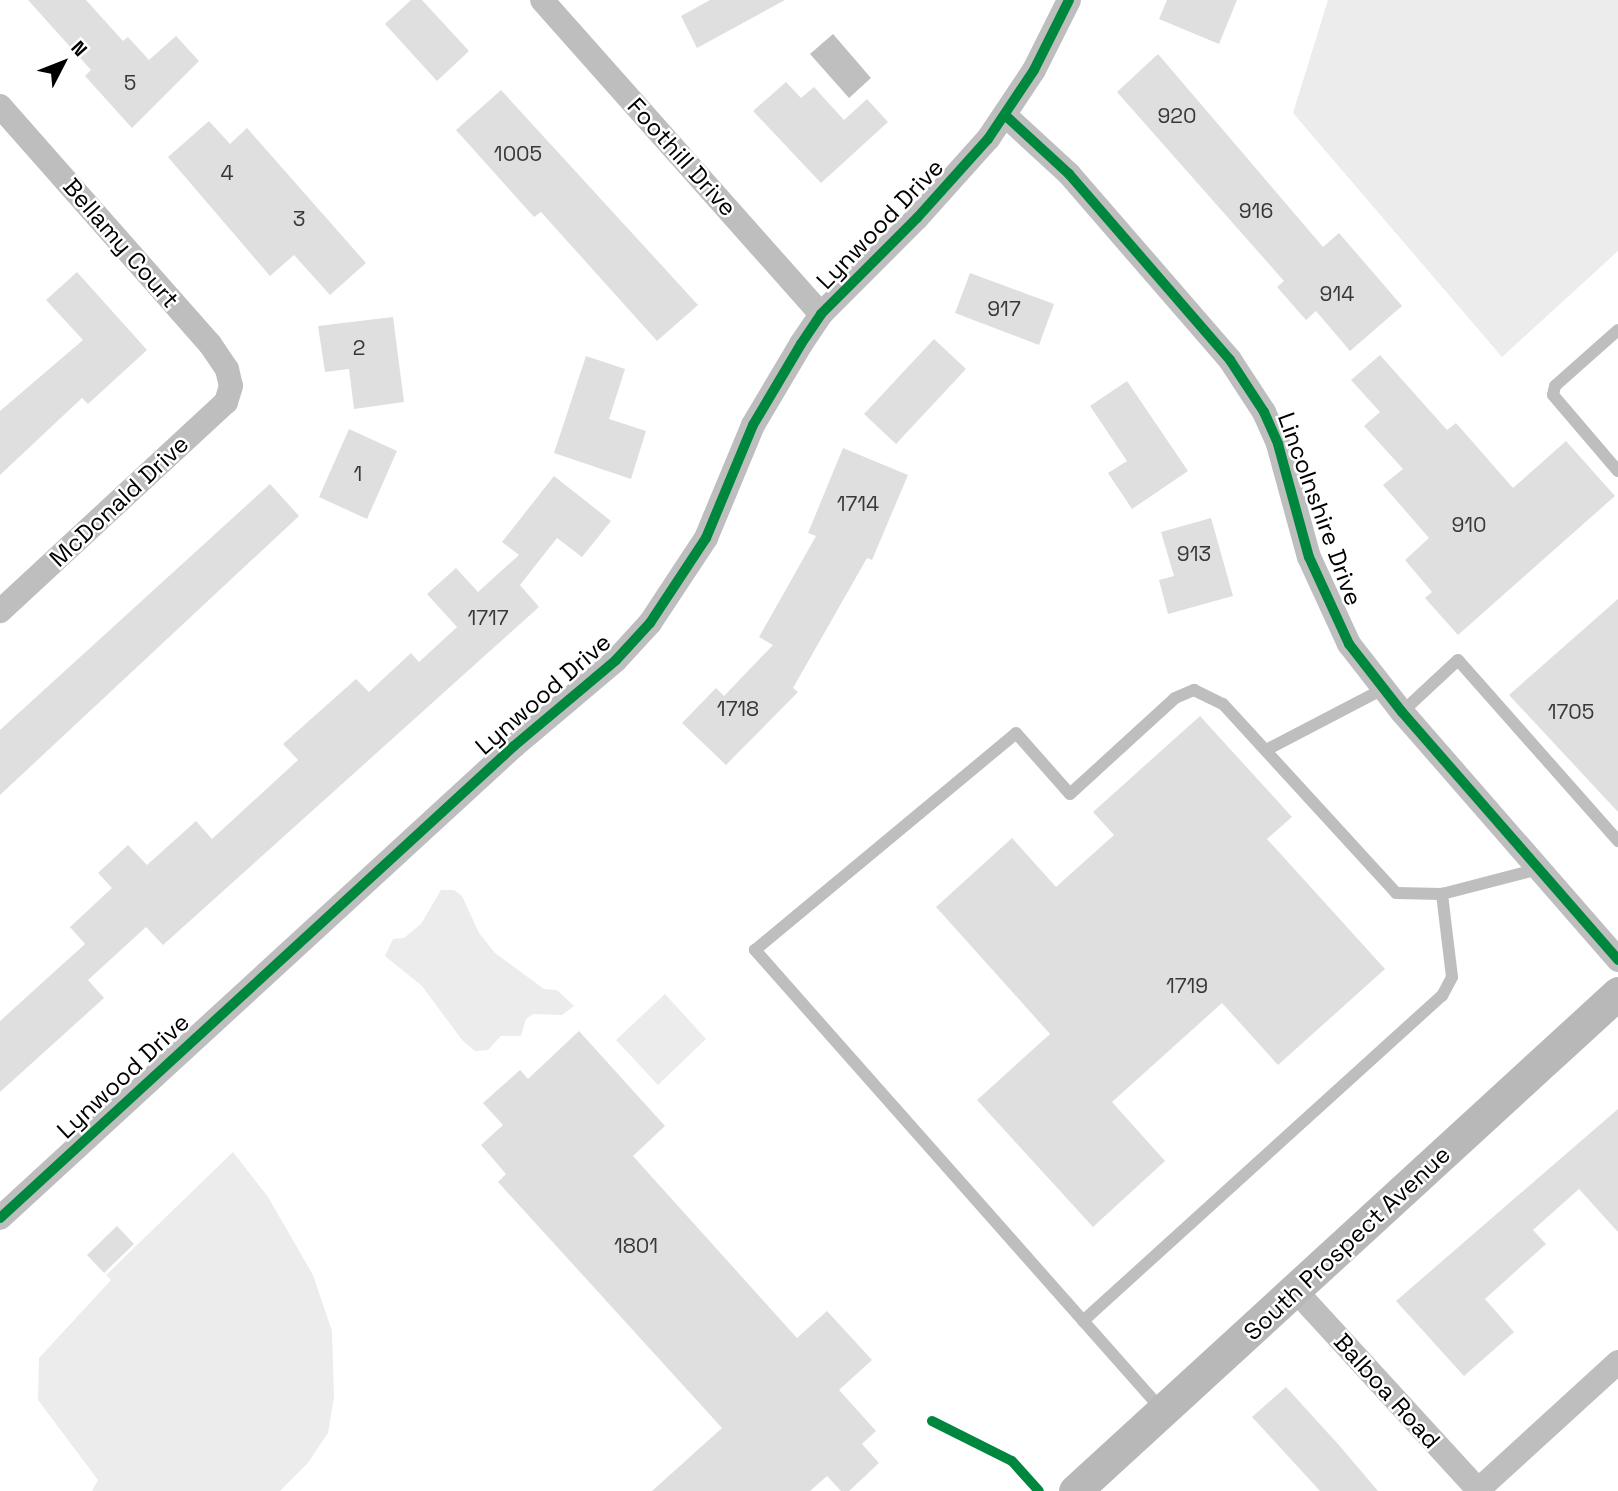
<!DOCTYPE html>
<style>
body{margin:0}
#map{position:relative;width:1618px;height:1491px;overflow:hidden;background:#fff;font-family:"Space Grotesk",sans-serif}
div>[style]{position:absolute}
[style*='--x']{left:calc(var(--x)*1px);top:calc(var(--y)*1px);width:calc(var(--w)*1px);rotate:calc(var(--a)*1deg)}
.green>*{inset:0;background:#ececec}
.water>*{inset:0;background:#bfbfbf}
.building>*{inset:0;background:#dfdfdf}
.lane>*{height:12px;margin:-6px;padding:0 6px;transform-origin:6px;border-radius:6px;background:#bebebe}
.street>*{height:24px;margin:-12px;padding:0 12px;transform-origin:12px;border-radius:12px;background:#bebebe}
.secondary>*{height:33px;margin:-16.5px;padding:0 16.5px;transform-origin:16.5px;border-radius:16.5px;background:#b8b8b8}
.cycleway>*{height:10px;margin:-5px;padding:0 5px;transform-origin:5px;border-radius:5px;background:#00873e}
span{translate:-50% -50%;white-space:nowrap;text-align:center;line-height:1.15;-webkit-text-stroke:5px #fff;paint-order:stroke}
.number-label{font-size:21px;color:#383838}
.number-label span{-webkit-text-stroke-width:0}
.street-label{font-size:24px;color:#000}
.north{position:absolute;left:28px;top:28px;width:70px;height:70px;-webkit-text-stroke:5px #fff;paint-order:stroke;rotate:48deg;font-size:19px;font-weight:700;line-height:28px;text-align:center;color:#000}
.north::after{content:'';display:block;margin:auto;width:24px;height:32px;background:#000;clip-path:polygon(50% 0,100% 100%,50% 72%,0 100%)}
</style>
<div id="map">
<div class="green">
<i style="clip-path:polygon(1328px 0,1618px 0,1618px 251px,1502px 357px,1293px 113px)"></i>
<i style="clip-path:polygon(441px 890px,454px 890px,462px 896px,479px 933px,495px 953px,544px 989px,557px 990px,574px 1006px,562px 1015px,533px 1014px,526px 1019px,521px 1036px,501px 1036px,488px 1050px,475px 1051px,462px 1040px,422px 986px,385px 956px,393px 939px,404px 938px,421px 924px)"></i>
<i style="clip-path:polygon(665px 994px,706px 1039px,658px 1085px,616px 1040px)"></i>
<i style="clip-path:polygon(233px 1152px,268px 1197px,313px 1275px,332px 1331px,334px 1397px,328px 1433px,307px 1464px,280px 1491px,92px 1491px,98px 1480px,38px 1400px,39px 1358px,111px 1280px,106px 1275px)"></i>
</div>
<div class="water">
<i style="clip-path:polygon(833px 34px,871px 78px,849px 98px,810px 54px)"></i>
</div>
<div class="building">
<i style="clip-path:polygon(28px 0,86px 0,123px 41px,128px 37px,149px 60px,176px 36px,199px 61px,132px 128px,85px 76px,91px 70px)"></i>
<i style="clip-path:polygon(411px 0,422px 0,469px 51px,437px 81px,385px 24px)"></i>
<i style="clip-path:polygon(710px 0,785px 0,697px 48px,681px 16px)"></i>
<i style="clip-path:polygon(1167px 0,1237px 0,1219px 44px,1159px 19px)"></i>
<i style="clip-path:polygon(1158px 54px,1323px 247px,1339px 233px,1402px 306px,1350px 351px,1316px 311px,1306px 320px,1277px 287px,1284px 281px,1117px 92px)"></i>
<i style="clip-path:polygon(786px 82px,801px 98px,814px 87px,844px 120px,867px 99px,888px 122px,821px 183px,753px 111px)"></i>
<i style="clip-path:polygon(501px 90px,698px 305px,657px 341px,541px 212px,534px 217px,456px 130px)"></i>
<i style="clip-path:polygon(209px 121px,230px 144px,247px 128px,366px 263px,330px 295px,294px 255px,270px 276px,168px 157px)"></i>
<i style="clip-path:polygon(77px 272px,147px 350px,88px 404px,82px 398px,0 475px,0 411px,83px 340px,46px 300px)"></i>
<i style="clip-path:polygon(970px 273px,1054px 304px,1039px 345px,955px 313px)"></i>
<i style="clip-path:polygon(393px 317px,404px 402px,354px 409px,349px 369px,325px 372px,318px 326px)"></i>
<i style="clip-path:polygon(934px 339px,966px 369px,896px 444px,864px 414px)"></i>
<i style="clip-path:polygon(1380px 355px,1447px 430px,1456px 423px,1513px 488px,1566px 441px,1615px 496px,1458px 635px,1425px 598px,1432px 592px,1405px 560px,1429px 538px,1383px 485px,1403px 469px,1364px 426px,1380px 412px,1351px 380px)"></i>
<i style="clip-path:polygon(586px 356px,625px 369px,609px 419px,646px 431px,631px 479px,554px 453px)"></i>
<i style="clip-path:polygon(1127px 381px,1188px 471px,1132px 509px,1108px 473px,1127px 461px,1090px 406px)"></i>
<i style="clip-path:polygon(349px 429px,397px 451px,367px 519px,319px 497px)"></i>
<i style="clip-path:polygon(843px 448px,908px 475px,872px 560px,867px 558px,793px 688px,798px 692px,726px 765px,682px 723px,716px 688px,724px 696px,773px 645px,759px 637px,816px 536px,808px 533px)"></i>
<i style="clip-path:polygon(554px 476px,611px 521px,582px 557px,557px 538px,520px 585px,539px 607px,163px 945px,146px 927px,88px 980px,104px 998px,0 1092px,0 1021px,85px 944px,70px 927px,112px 888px,98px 873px,128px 845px,147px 865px,196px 821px,212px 839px,298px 760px,283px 744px,356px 679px,369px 692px,411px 653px,419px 662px,457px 627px,427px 594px,456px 568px,478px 592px,519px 555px,502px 542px)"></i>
<i style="clip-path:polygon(270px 484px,299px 516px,0 795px,0 730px)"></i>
<i style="clip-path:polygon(1211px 518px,1233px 596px,1168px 614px,1159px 580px,1174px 576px,1161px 532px)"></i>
<i style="clip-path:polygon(1618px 599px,1618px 812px,1509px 695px)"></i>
<i style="clip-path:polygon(1200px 716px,1292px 817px,1267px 839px,1385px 969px,1278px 1065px,1222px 1003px,1112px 1102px,1165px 1161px,1093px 1227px,977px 1100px,1050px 1034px,936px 907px,1012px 838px,1056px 887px,1114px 835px,1093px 812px)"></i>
<i style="clip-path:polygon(579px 1031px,665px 1126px,633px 1156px,797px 1338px,827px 1311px,872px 1360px,839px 1390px,876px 1431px,862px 1444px,879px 1463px,849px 1491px,841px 1491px,827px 1476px,810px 1491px,652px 1491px,722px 1428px,498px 1182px,506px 1174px,481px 1145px,503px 1125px,483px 1103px,520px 1070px,528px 1079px)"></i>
<i style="clip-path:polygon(1618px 1109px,1618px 1232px,1579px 1189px,1533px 1230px,1546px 1244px,1485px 1299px,1514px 1332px,1464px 1376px,1396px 1301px)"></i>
<i style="clip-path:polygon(117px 1226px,134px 1244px,104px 1273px,87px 1255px)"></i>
<i style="clip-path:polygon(1286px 1387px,1338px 1444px,1378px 1491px,1320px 1491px,1252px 1417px)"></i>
</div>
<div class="lane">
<i style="--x:1618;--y:330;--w:84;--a:138.4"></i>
<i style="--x:1555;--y:386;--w:9;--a:103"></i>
<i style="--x:1553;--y:395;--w:100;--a:49.5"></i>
<i style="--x:1402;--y:712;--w:76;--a:-42.9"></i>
<i style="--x:1458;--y:660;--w:242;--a:48.5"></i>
<i style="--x:1266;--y:750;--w:132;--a:-27.5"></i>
<i style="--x:1083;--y:1321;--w:484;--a:-42.2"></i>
<i style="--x:1442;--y:996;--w:21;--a:-62"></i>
<i style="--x:1452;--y:977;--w:84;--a:-96.9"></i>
<i style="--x:1163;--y:1411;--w:616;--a:-131.51"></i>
<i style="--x:755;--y:950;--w:339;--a:-39.7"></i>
<i style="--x:1016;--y:733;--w:81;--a:48.5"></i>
<i style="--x:1070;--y:794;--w:142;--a:-42.4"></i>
<i style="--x:1175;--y:698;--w:21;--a:-23"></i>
<i style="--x:1194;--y:690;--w:32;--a:26"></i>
<i style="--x:1223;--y:704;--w:256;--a:47.5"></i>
<i style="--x:1396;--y:893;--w:46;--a:1.2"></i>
<i style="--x:1442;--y:894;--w:100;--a:-14.5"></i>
</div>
<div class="street">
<i style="--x:542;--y:0;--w:420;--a:48.4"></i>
<i style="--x:0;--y:106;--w:317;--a:48.6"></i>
<i style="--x:210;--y:344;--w:30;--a:56"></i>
<i style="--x:227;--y:369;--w:17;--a:77"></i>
<i style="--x:231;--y:386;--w:17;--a:107"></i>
<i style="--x:226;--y:402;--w:308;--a:137.2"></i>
<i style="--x:1006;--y:116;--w:86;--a:42.6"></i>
<i style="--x:1069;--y:174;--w:246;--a:49.1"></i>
<i style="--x:1230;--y:360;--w:62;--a:56.8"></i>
<i style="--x:1264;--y:412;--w:35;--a:66"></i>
<i style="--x:1278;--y:444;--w:117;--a:74.7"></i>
<i style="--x:1309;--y:557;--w:96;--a:65.3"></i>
<i style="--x:1349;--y:644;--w:86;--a:52.1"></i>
<i style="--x:1402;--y:712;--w:329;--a:48.9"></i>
<i style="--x:0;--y:1218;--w:698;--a:-42.56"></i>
<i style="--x:514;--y:746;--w:133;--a:-40.1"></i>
<i style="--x:616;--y:660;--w:50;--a:-47.4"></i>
<i style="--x:650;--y:623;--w:102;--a:-56.6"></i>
<i style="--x:706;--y:538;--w:122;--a:-67.4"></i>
<i style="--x:753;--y:425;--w:94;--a:-59.3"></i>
<i style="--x:801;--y:344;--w:36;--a:-56"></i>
<i style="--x:821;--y:314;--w:136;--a:-45"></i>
<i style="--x:917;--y:218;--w:106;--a:-48.1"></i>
<i style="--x:988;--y:139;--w:83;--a:-56.3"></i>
<i style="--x:1034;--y:70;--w:78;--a:-63.4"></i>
<i style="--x:1296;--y:1291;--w:271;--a:47.5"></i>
<i style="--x:1478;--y:1490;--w:190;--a:-42.4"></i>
</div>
<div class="secondary">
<i style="--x:1075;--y:1491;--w:737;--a:-42.52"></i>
</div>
<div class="cycleway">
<i style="--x:1006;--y:116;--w:86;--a:42.6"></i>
<i style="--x:1069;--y:174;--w:246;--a:49.1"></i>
<i style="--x:1230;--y:360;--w:62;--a:56.8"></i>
<i style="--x:1264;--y:412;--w:35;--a:66"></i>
<i style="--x:1278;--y:444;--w:117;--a:74.7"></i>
<i style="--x:1309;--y:557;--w:96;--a:65.3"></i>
<i style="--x:1349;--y:644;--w:86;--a:52.1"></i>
<i style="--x:1402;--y:712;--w:329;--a:48.9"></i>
<i style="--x:0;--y:1218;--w:698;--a:-42.56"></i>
<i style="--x:514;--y:746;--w:133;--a:-40.1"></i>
<i style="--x:616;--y:660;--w:50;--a:-47.4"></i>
<i style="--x:650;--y:623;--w:102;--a:-56.6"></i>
<i style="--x:706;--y:538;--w:122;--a:-67.4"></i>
<i style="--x:753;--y:425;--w:94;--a:-59.3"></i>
<i style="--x:801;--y:344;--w:36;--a:-56"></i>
<i style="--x:821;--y:314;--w:136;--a:-45"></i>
<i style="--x:917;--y:218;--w:106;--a:-48.1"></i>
<i style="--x:988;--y:139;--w:83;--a:-56.3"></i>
<i style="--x:1034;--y:70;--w:78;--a:-63.4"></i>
<i style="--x:932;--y:1421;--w:89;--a:26.6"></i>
<i style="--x:1012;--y:1461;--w:40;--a:48"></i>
</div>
<div class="number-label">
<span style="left:130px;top:83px">5</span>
<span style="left:1177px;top:116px">920</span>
<span style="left:518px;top:154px">1005</span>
<span style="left:227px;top:173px">4</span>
<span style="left:1256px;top:211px">916</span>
<span style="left:299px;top:219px">3</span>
<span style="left:1337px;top:294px">914</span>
<span style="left:1004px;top:309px">917</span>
<span style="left:359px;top:348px">2</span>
<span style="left:358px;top:474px">1</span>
<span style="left:858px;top:504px">1714</span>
<span style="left:1469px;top:525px">910</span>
<span style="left:1194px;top:554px">913</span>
<span style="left:488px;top:618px">1717</span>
<span style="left:738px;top:709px">1718</span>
<span style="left:1571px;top:712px">1705</span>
<span style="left:1187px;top:986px">1719</span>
<span style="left:636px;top:1246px">1801</span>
</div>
<div class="street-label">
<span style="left:682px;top:157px;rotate:48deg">Foothill Drive</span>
<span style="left:880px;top:224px;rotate:-46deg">Lynwood Drive</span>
<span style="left:121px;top:243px;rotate:49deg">Bellamy Court</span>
<span style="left:119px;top:501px;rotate:-43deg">McDonald Drive</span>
<span style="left:1320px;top:509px;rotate:70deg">Lincolnshire Drive</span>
<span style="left:543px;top:694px;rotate:-41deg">Lynwood Drive</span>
<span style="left:123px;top:1076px;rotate:-43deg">Lynwood Drive</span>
<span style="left:1347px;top:1243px;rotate:-43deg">South Prospect Avenue</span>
<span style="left:1387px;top:1391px;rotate:48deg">Balboa Road</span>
</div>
<div class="north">N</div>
</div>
